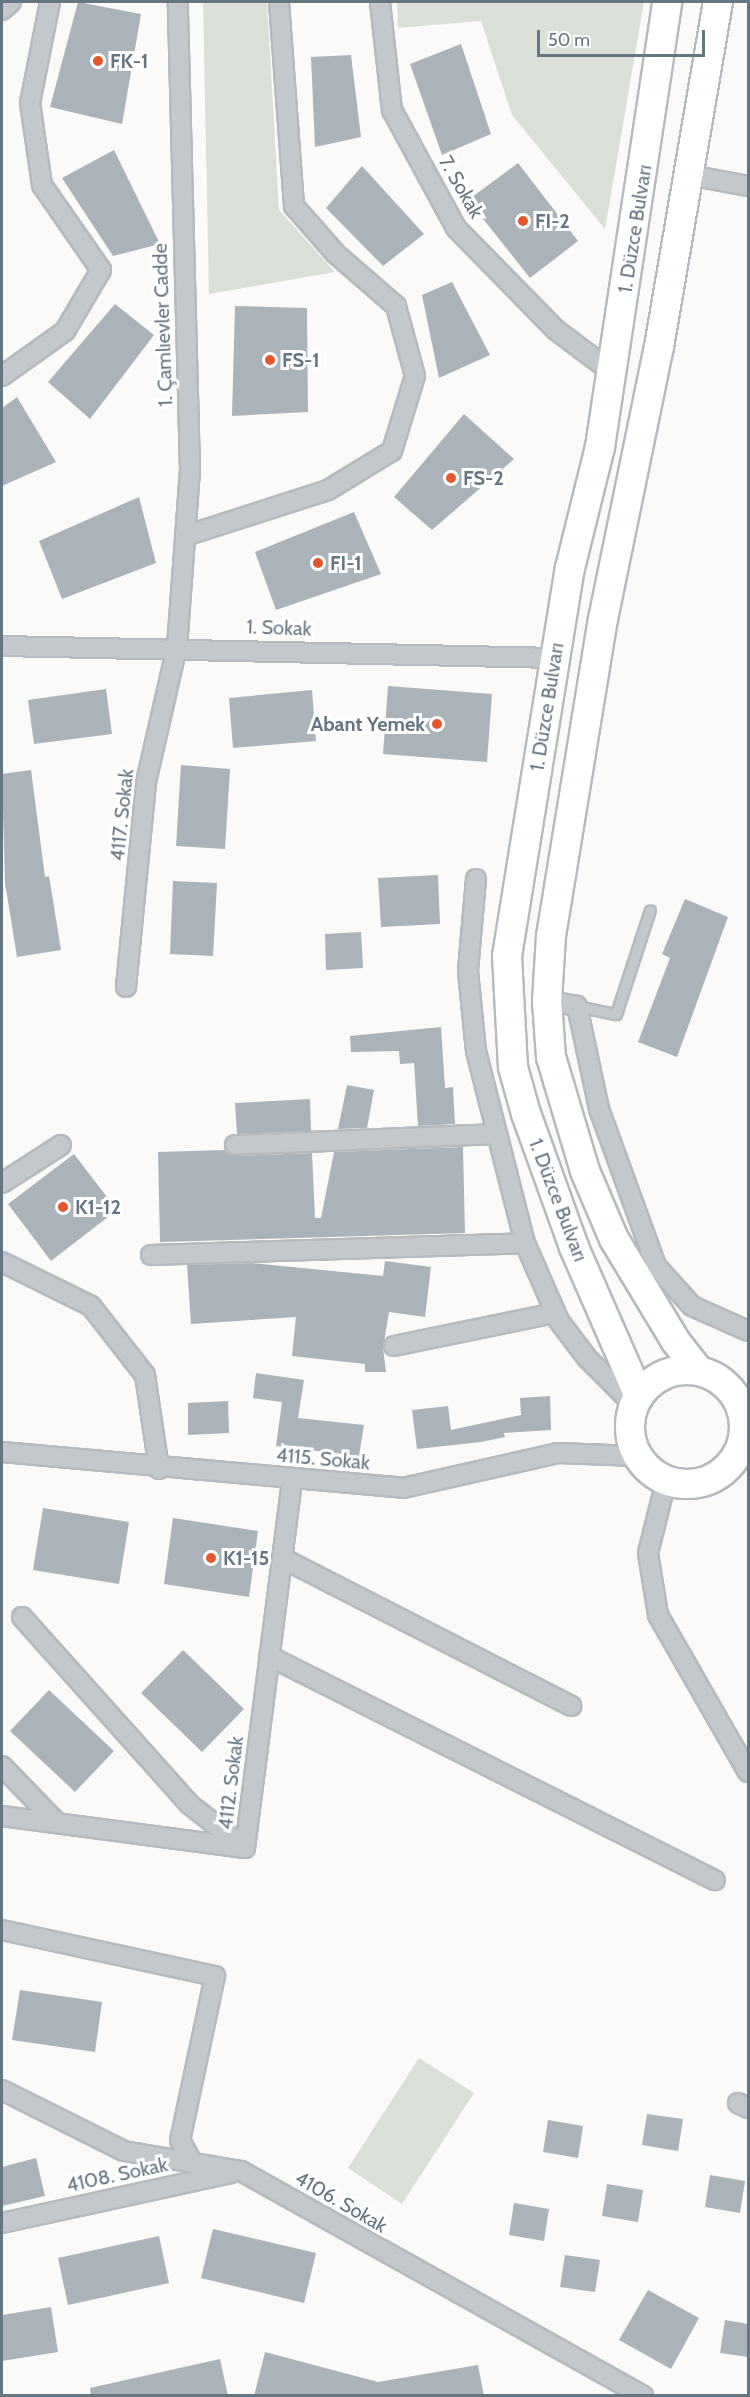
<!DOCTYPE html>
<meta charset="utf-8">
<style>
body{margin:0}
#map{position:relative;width:750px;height:2397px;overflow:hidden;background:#fafaf8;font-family:Cabin,sans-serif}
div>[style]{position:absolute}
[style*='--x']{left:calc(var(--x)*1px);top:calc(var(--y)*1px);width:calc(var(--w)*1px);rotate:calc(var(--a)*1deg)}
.green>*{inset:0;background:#dadfd7}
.building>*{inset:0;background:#aab3b9}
.roads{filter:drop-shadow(2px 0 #b5babe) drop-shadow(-2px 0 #b5babe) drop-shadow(0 2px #b5babe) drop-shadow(0 -2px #b5babe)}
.lane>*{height:9px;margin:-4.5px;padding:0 4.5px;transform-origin:4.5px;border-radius:4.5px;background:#c3c8cc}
.street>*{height:18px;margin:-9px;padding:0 9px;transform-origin:9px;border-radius:9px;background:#c3c8cc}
.primary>*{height:28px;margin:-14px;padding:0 14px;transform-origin:14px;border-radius:14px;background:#fff}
.primary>.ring{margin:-14px;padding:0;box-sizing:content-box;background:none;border:28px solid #fff;border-radius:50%}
.dots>*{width:16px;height:16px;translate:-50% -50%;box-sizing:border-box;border:3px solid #fff;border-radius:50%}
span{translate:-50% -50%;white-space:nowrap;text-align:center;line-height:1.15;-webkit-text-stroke:6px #fff;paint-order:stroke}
.poi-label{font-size:20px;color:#657683;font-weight:700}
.left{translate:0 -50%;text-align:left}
.right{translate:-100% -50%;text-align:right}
.street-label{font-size:20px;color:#657683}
.frame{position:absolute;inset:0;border:3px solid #657683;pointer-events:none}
.scale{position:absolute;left:537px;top:30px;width:168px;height:27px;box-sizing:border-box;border:3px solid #657683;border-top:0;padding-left:8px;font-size:18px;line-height:21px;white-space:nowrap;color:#657683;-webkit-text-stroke:4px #fff;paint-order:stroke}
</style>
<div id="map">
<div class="green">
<i style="clip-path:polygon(203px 2px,267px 2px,279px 210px,335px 272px,209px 294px)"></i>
<i style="clip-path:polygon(397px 2px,644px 2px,605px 229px,512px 115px,481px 21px,398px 28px)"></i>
<i style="clip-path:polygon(419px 2058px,474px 2093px,402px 2204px,348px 2168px)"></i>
</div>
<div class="building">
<i style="clip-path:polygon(78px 2px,141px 14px,122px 124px,50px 107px)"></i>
<i style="clip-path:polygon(461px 44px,491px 134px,442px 155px,410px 64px)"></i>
<i style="clip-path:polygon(351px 55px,361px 137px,315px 147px,311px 57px)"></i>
<i style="clip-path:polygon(114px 150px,160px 244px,113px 256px,62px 178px)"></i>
<i style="clip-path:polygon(518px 163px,578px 241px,530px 278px,468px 200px)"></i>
<i style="clip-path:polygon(362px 166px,424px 234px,383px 266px,326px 208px)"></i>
<i style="clip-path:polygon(452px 282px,490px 355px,439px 378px,422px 295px)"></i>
<i style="clip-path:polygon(115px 304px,154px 335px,90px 419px,48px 382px)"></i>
<i style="clip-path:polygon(235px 306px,307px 308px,308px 412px,232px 416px)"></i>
<i style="clip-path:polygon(17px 397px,56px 462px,2px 486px,2px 408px)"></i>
<i style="clip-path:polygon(464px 414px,514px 459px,432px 530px,394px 497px)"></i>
<i style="clip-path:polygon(139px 497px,156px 563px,62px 599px,39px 541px)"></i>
<i style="clip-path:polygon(354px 512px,381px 574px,276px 610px,255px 552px)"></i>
<i style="clip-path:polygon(388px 686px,492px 694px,487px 762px,383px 754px)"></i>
<i style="clip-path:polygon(106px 689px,112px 734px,34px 744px,28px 700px)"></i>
<i style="clip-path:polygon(312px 690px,316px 741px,233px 748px,229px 698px)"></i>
<i style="clip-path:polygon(181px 765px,230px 769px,225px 849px,176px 846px)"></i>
<i style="clip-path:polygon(31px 770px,45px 877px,49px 876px,61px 950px,17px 957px,5px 883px,2px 774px)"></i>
<i style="clip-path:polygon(438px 875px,440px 924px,381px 927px,378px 878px)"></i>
<i style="clip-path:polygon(173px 881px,217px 883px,213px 956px,170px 954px)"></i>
<i style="clip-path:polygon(685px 899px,728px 917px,677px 1057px,638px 1042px,670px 958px,662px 954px)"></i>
<i style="clip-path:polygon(361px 932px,363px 968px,326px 970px,325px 934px)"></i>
<i style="clip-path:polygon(441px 1027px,445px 1088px,453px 1087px,455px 1124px,418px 1126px,414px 1063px,400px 1064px,399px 1051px,351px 1052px,350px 1036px)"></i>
<i style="clip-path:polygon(347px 1085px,374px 1090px,367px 1128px,338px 1129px)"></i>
<i style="clip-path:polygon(310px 1099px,311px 1131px,237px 1134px,235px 1103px)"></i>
<i style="clip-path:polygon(463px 1147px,465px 1233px,160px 1242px,158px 1152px,225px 1150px,235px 1156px,312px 1153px,315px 1218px,321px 1218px,334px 1152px)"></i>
<i style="clip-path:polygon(74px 1154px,117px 1210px,51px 1261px,8px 1204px)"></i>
<i style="clip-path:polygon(385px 1261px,431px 1267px,425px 1317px,389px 1312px,383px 1348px,386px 1372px,365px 1372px,365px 1364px,292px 1356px,296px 1317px,191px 1324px,187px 1265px,252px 1263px,383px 1276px)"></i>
<i style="clip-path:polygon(256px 1373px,304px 1380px,298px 1418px,364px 1425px,359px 1456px,276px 1446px,282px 1402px,253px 1398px)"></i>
<i style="clip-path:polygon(550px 1396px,551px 1430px,504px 1433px,505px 1437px,481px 1442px,417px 1449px,412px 1410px,448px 1406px,451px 1430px,521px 1415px,520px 1398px)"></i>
<i style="clip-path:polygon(228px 1401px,229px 1433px,188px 1435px,188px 1403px)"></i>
<i style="clip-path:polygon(43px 1508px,129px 1522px,119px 1584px,33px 1570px)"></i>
<i style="clip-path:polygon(173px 1518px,258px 1531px,249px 1597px,164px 1584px)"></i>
<i style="clip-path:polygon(183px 1650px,244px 1709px,202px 1752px,141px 1693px)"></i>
<i style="clip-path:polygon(49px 1690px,114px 1751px,75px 1792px,10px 1731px)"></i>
<i style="clip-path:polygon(20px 1990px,102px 2002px,95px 2052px,12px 2040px)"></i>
<i style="clip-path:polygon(647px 2114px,683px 2119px,678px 2151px,642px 2145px)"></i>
<i style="clip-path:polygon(548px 2120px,583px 2126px,578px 2158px,543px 2152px)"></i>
<i style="clip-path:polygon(36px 2158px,45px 2196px,2px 2206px,2px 2167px)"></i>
<i style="clip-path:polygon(710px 2175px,745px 2181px,740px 2213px,705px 2207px)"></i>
<i style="clip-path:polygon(607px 2184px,643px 2190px,638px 2222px,602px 2216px)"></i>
<i style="clip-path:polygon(514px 2203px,549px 2209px,544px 2241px,509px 2235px)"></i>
<i style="clip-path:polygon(213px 2229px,316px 2253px,304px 2303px,201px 2278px)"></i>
<i style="clip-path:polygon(159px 2236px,169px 2283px,68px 2305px,58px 2258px)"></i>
<i style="clip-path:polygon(565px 2255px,600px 2260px,595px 2292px,560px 2287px)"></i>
<i style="clip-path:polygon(648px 2290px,699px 2318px,671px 2369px,619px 2340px)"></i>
<i style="clip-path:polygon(51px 2307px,58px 2352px,2px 2361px,2px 2315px)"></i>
<i style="clip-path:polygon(725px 2320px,748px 2324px,748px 2357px,720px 2353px)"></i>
<i style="clip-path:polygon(265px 2352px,378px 2382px,478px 2365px,484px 2396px,254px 2396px)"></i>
<i style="clip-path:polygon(220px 2359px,228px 2396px,91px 2396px,90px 2388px)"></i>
</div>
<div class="roads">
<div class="lane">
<i style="--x:577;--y:1006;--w:40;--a:12"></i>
<i style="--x:616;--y:1014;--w:109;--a:-71.9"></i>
</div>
<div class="street">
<i style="--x:380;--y:2;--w:109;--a:83.7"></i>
<i style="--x:392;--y:110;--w:134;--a:61.5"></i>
<i style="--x:456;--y:228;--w:143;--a:45.6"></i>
<i style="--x:556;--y:330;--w:70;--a:36.9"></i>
<i style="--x:2;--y:10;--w:12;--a:-42"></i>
<i style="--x:689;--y:175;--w:60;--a:10.6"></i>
<i style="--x:2;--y:376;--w:77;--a:-35.5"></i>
<i style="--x:65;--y:331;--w:71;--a:-59.5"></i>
<i style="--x:101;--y:270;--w:103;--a:-124.8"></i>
<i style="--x:42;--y:185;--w:83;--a:-98.3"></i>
<i style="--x:30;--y:103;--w:103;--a:-78.8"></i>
<i style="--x:185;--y:536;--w:150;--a:-17.8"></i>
<i style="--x:328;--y:490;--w:75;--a:-31.4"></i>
<i style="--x:392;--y:451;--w:78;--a:-73"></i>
<i style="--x:415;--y:376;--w:73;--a:-105.2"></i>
<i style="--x:396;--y:306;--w:79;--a:-139.1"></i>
<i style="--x:336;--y:254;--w:64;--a:-131.2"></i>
<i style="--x:294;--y:206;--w:205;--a:-94.2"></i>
<i style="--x:2;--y:646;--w:553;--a:1.24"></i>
<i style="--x:476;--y:879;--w:92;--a:95"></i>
<i style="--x:468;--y:971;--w:80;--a:84.3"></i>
<i style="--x:476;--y:1051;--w:198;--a:75.7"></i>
<i style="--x:525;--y:1243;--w:85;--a:66.4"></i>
<i style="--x:559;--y:1321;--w:46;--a:52.9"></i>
<i style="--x:587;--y:1358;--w:55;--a:45"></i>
<i style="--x:626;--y:1397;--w:14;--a:65"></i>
<i style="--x:126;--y:987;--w:206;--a:-84.4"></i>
<i style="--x:146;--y:782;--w:139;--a:-77.1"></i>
<i style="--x:177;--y:647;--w:177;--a:-85.8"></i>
<i style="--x:190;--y:470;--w:468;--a:-91.5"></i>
<i style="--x:547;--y:1001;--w:30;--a:9"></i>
<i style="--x:577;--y:1006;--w:105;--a:77.9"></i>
<i style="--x:599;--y:1109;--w:167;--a:70"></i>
<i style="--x:656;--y:1266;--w:54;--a:48"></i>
<i style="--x:692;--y:1306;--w:61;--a:24.1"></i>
<i style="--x:235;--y:1145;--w:260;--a:-2.4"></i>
<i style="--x:2;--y:1183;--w:70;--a:-32.8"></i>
<i style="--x:151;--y:1255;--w:374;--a:-1.8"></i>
<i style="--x:2;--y:1262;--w:99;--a:26.3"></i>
<i style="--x:91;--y:1306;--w:88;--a:52"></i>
<i style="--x:145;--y:1375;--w:95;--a:81.5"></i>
<i style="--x:394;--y:1346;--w:164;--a:-11.6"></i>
<i style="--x:2;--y:1452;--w:403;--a:5.1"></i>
<i style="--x:403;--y:1488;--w:159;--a:-12.7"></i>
<i style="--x:558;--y:1453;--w:79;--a:2.2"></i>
<i style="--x:666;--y:1481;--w:74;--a:104"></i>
<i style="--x:648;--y:1553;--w:63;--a:80.8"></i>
<i style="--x:658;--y:1615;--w:181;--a:60.2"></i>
<i style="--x:282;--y:1558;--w:325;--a:27.1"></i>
<i style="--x:22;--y:1617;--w:251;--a:48.2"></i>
<i style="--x:189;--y:1804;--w:70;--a:38"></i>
<i style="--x:269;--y:1656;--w:499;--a:26.7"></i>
<i style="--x:2;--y:1766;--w:79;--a:46"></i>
<i style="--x:2;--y:1816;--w:245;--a:7.5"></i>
<i style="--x:245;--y:1848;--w:372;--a:-82.7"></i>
<i style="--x:2;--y:1930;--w:218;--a:12.2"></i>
<i style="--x:215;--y:1976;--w:168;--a:102"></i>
<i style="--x:180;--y:2140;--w:26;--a:62"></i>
<i style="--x:2;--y:2090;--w:136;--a:26.6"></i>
<i style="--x:124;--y:2151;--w:119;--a:9.7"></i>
<i style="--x:241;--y:2171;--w:461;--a:29.2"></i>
<i style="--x:738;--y:2103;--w:11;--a:27"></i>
<i style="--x:2;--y:2223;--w:234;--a:-12.3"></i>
</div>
<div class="primary">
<i class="ring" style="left:630px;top:1370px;width:86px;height:86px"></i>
<i style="--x:699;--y:1371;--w:39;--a:-128"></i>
<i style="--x:675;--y:1340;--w:118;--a:-121.1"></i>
<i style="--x:614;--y:1239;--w:74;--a:-113.1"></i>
<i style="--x:585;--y:1171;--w:119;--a:-106.6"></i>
<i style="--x:551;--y:1057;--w:56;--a:-94.1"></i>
<i style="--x:547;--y:1001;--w:65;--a:-86.5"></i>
<i style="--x:551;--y:936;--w:321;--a:-80.7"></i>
<i style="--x:603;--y:619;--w:278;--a:-78.4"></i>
<i style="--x:659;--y:347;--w:350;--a:-80.3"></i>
<i style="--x:639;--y:1396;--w:163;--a:-113.6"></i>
<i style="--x:574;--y:1247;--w:141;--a:-109.8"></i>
<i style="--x:526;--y:1114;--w:49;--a:-105.5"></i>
<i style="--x:513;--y:1067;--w:111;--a:-93.1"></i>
<i style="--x:507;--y:956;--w:393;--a:-80.8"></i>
<i style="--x:570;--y:568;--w:125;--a:-76.1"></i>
<i style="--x:600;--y:447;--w:450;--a:-81.4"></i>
</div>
</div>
<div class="dots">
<i style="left:98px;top:61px;background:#e4572e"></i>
<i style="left:523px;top:221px;background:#e4572e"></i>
<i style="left:270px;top:360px;background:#e4572e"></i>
<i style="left:451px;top:478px;background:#e4572e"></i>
<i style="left:318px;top:563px;background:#e4572e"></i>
<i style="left:437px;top:724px;background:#e4572e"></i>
<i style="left:63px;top:1207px;background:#e4572e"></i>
<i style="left:211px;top:1558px;background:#e4572e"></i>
</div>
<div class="poi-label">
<span class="left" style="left:110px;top:61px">FK-1</span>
<span class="left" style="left:535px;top:221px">FI-2</span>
<span class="left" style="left:282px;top:360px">FS-1</span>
<span class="left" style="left:463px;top:478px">FS-2</span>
<span class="left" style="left:330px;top:563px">FI-1</span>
<span class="right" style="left:425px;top:724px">Abant Yemek</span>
<span class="left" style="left:75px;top:1207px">K1-12</span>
<span class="left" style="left:223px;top:1558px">K1-15</span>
</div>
<div class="street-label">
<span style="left:461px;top:187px;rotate:60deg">7. Sokak</span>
<span style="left:635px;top:229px;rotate:-81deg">1. Düzce Bulvarı</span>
<span style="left:163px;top:325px;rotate:-92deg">1. Çamlıevler Cadde</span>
<span style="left:279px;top:628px;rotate:2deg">1. Sokak</span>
<span style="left:547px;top:707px;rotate:-81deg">1. Düzce Bulvarı</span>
<span style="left:122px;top:815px;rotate:-84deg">4117. Sokak</span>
<span style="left:558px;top:1200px;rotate:69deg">1. Düzce Bulvarı</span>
<span style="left:323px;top:1459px;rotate:5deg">4115. Sokak</span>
<span style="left:231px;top:1783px;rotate:-83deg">4112. Sokak</span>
<span style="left:117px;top:2175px;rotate:-12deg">4108. Sokak</span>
<span style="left:341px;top:2202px;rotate:30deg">4106. Sokak</span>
</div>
<div class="frame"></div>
<div class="scale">50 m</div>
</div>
